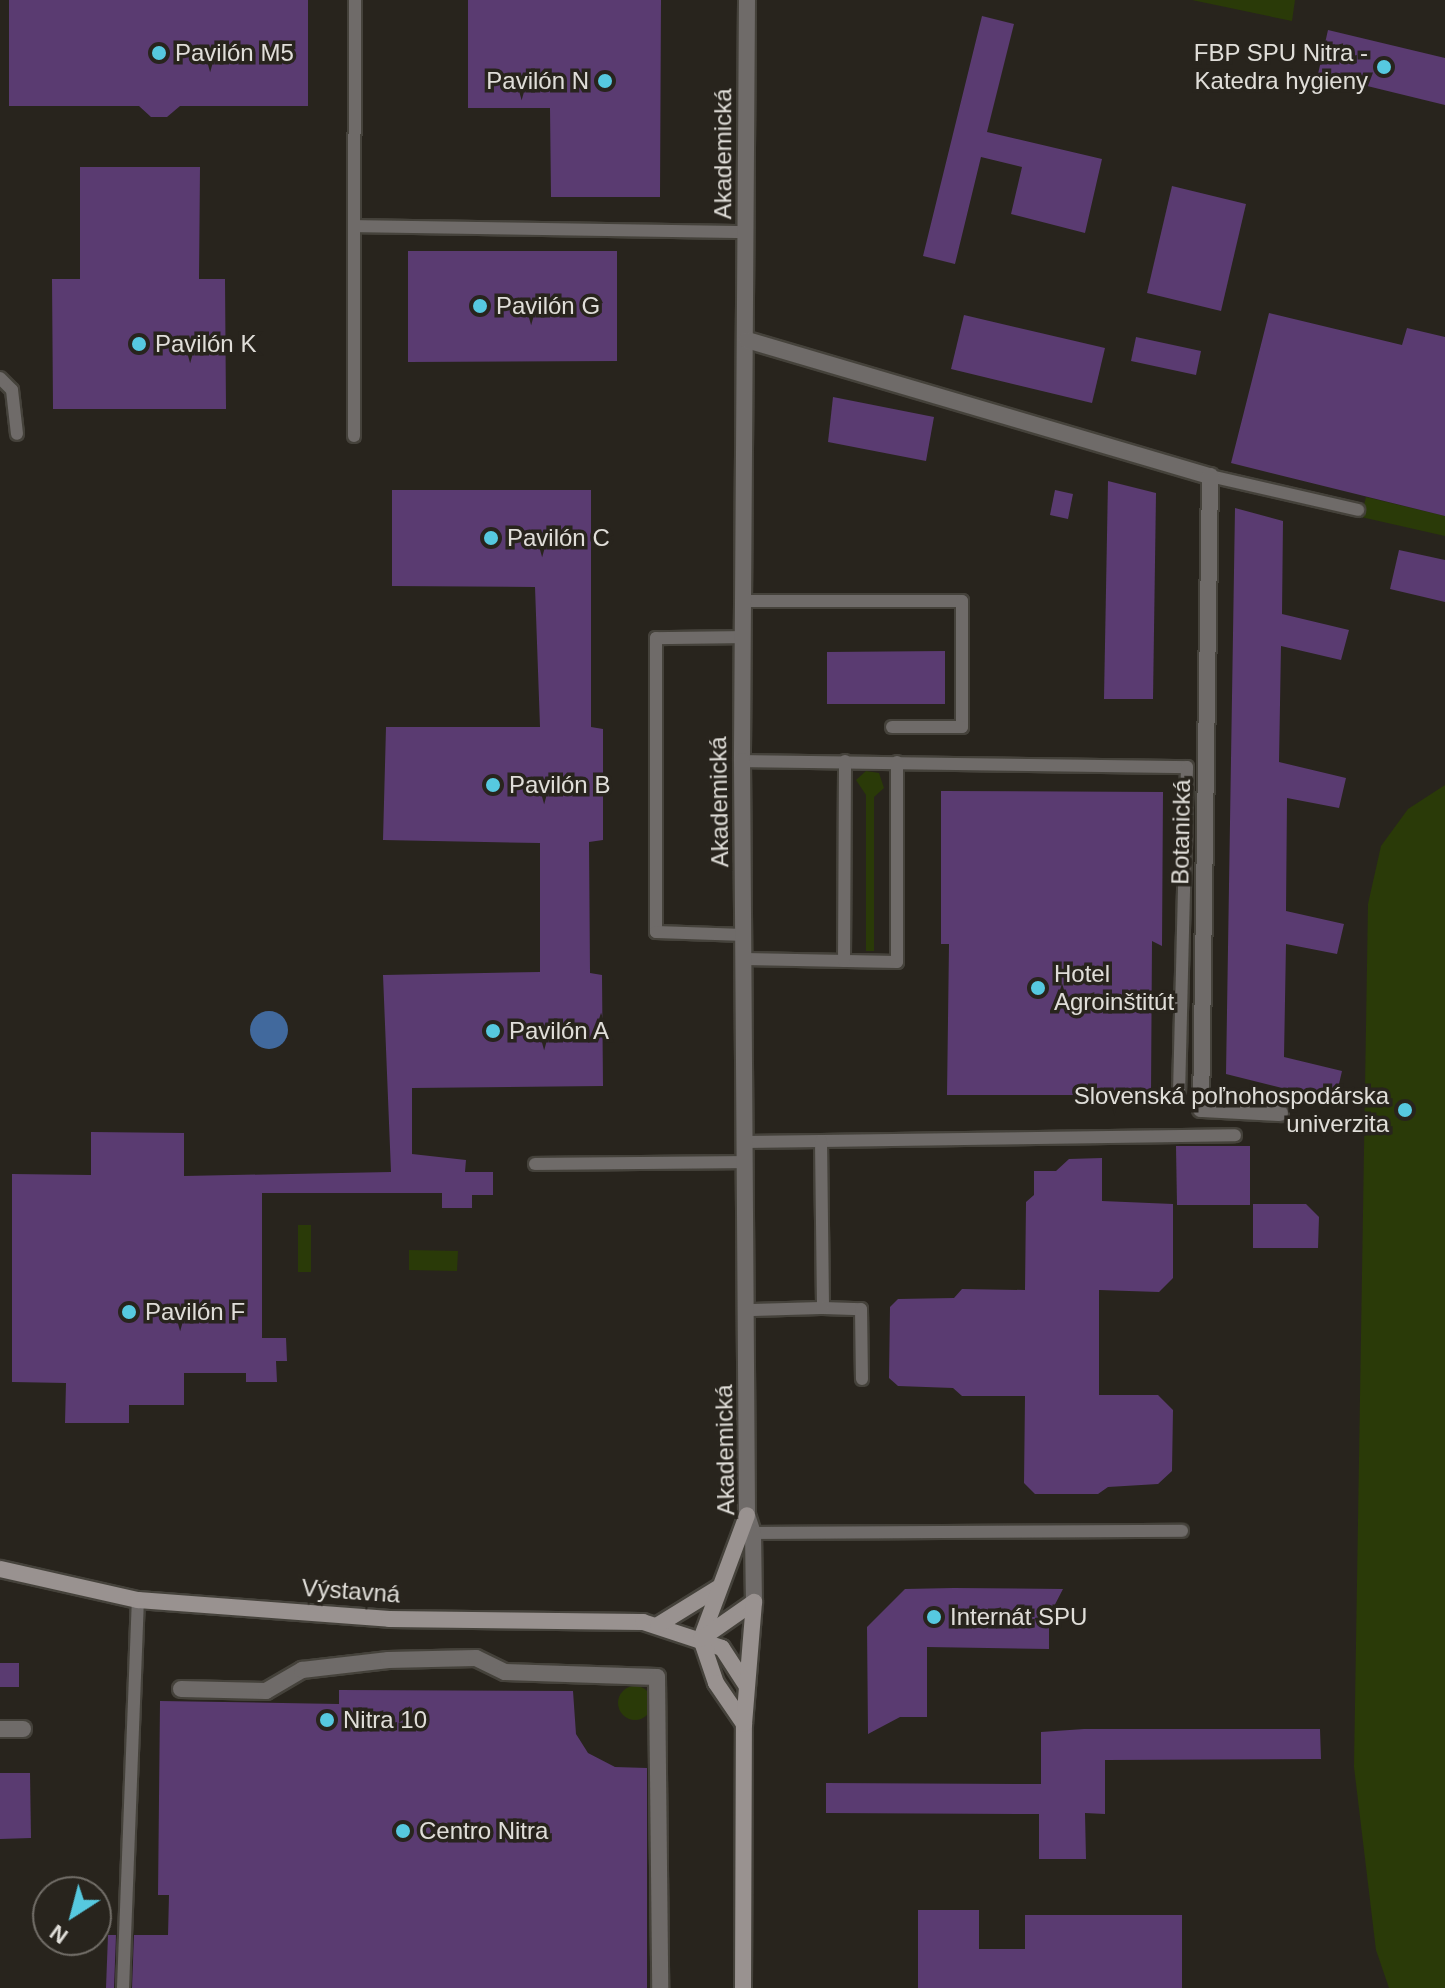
<!DOCTYPE html>
<meta charset="utf-8">
<style>
body{margin:0}
#map{position:relative;width:1445px;height:1988px;overflow:hidden;background:#28241d;font-family:Arial,sans-serif}
div>[style]{position:absolute}
[style*='--x']{left:calc(var(--x)*1px);top:calc(var(--y)*1px);width:calc(var(--w)*1px);rotate:calc(var(--a)*1deg)}
.green>*{inset:0;background:#2a3a08}
.round{border-radius:50%}
.water>*{inset:0;background:#41699d}
.building>*{inset:0;background:#5a3b71}
.roads{filter:drop-shadow(2px 0 #45423b) drop-shadow(-2px 0 #45423b) drop-shadow(0 2px #45423b) drop-shadow(0 -2px #45423b)}
.lane>*{height:12px;margin:-6px;padding:0 6px;transform-origin:6px;border-radius:6px;background:#6f6b69}
.street>*{height:16px;margin:-8px;padding:0 8px;transform-origin:8px;border-radius:8px;background:#6f6b69}
.secondary>*{height:16px;margin:-8px;padding:0 8px;transform-origin:8px;border-radius:8px;background:#999290}
.dots>*{width:22px;height:22px;translate:-50% -50%;box-sizing:border-box;border:4px solid #28241d;border-radius:50%}
span{translate:-50% -50%;white-space:nowrap;text-align:center;line-height:1.15;-webkit-text-stroke:7px #28241d;paint-order:stroke}
.poi-label{font-size:24px;color:#e0ded9}
.left{translate:0 -50%;text-align:left}
.right{translate:-100% -50%;text-align:right}
.street-label{font-size:24px;color:#e0ded9}
.north{position:absolute;left:32px;top:1876px;width:80px;height:80px;box-sizing:border-box;background:#28241d;border:2px solid #726e68;border-radius:50%;rotate:216deg;font-size:22px;font-weight:700;line-height:32px;text-align:center;color:#e0ded9}
.north::after{content:'';display:block;margin:auto;width:28px;height:36px;background:#56c9e0;clip-path:polygon(50% 0,100% 100%,50% 72%,0 100%)}
</style>
<div id="map">
<div class="green">
<i style="clip-path:polygon(1192px 0,1295px 0,1292px 21px)"></i>
<i style="clip-path:polygon(1366px 497px,1445px 516px,1445px 536px,1361px 517px)"></i>
<i style="clip-path:polygon(866px 771px,879px 773px,884px 788px,874px 797px,874px 951px,866px 951px,866px 795px,856px 780px)"></i>
<i style="clip-path:polygon(1445px 785px,1445px 1988px,1389px 1988px,1376px 1950px,1354px 1767px,1368px 904px,1381px 846px,1408px 809px)"></i>
<i style="clip-path:polygon(298px 1225px,311px 1225px,311px 1272px,298px 1272px)"></i>
<i style="clip-path:polygon(409px 1250px,458px 1251px,457px 1271px,409px 1270px)"></i>
<i class="round" style="left:618px;top:1686px;width:34px;height:34px"></i>
</div>
<div class="water">
<i class="round" style="left:250px;top:1011px;width:38px;height:38px"></i>
</div>
<div class="building">
<i style="clip-path:polygon(9px 0,308px 0,308px 106px,180px 106px,167px 117px,151px 117px,139px 106px,9px 106px)"></i>
<i style="clip-path:polygon(468px 0,661px 0,660px 197px,551px 197px,550px 108px,468px 108px)"></i>
<i style="clip-path:polygon(982px 16px,1014px 24px,987px 132px,1102px 159px,1085px 233px,1011px 214px,1022px 167px,981px 157px,955px 264px,923px 256px)"></i>
<i style="clip-path:polygon(1328px 30px,1445px 58px,1445px 105px,1318px 74px)"></i>
<i style="clip-path:polygon(80px 167px,200px 167px,199px 279px,225px 279px,226px 409px,53px 409px,52px 279px,80px 279px)"></i>
<i style="clip-path:polygon(1172px 186px,1246px 204px,1221px 311px,1147px 293px)"></i>
<i style="clip-path:polygon(408px 251px,617px 251px,617px 361px,408px 362px)"></i>
<i style="clip-path:polygon(1269px 313px,1402px 345px,1407px 328px,1445px 337px,1445px 516px,1231px 463px)"></i>
<i style="clip-path:polygon(964px 315px,1105px 348px,1092px 403px,951px 369px)"></i>
<i style="clip-path:polygon(1136px 337px,1201px 351px,1196px 375px,1131px 361px)"></i>
<i style="clip-path:polygon(833px 397px,934px 417px,926px 461px,828px 442px)"></i>
<i style="clip-path:polygon(1108px 481px,1156px 493px,1153px 699px,1104px 699px)"></i>
<i style="clip-path:polygon(392px 490px,591px 490px,591px 727px,603px 729px,603px 840px,589px 842px,590px 973px,602px 975px,603px 1086px,412px 1088px,412px 1154px,466px 1160px,465px 1172px,493px 1172px,493px 1195px,472px 1195px,472px 1208px,442px 1208px,442px 1193px,262px 1193px,262px 1338px,286px 1338px,287px 1361px,276px 1361px,277px 1382px,246px 1382px,246px 1373px,184px 1373px,184px 1405px,129px 1405px,129px 1423px,65px 1423px,66px 1383px,12px 1382px,12px 1174px,91px 1175px,91px 1132px,184px 1133px,184px 1176px,391px 1172px,383px 975px,540px 972px,540px 843px,383px 840px,386px 727px,540px 727px,535px 587px,392px 586px)"></i>
<i style="clip-path:polygon(1055px 490px,1073px 494px,1068px 519px,1050px 515px)"></i>
<i style="clip-path:polygon(1235px 508px,1283px 521px,1282px 614px,1349px 630px,1341px 660px,1281px 646px,1279px 762px,1346px 778px,1339px 808px,1287px 798px,1286px 911px,1344px 924px,1337px 954px,1286px 944px,1284px 1057px,1342px 1071px,1335px 1101px,1226px 1074px)"></i>
<i style="clip-path:polygon(1399px 550px,1445px 560px,1445px 602px,1390px 589px)"></i>
<i style="clip-path:polygon(945px 651px,945px 704px,827px 704px,827px 652px)"></i>
<i style="clip-path:polygon(941px 791px,1163px 792px,1162px 946px,1152px 941px,1151px 1095px,947px 1095px,949px 944px,941px 944px)"></i>
<i style="clip-path:polygon(1176px 1146px,1250px 1146px,1250px 1205px,1177px 1205px)"></i>
<i style="clip-path:polygon(1102px 1158px,1102px 1201px,1173px 1204px,1173px 1278px,1159px 1292px,1099px 1290px,1099px 1395px,1158px 1395px,1173px 1410px,1172px 1471px,1158px 1484px,1108px 1487px,1098px 1494px,1035px 1494px,1024px 1483px,1025px 1396px,962px 1396px,953px 1388px,898px 1386px,889px 1378px,890px 1307px,898px 1299px,954px 1298px,962px 1289px,1025px 1290px,1026px 1202px,1034px 1195px,1034px 1171px,1056px 1171px,1069px 1159px)"></i>
<i style="clip-path:polygon(1253px 1204px,1306px 1204px,1319px 1217px,1318px 1248px,1253px 1248px)"></i>
<i style="clip-path:polygon(905px 1589px,954px 1588px,1063px 1589px,1049px 1616px,1049px 1649px,927px 1647px,927px 1717px,900px 1717px,868px 1734px,867px 1627px)"></i>
<i style="clip-path:polygon(0 1663px,19px 1663px,19px 1687px,0 1687px)"></i>
<i style="clip-path:polygon(339px 1690px,573px 1691px,576px 1734px,588px 1753px,615px 1767px,647px 1768px,647px 1988px,132px 1988px,134px 1935px,168px 1935px,169px 1895px,158px 1895px,160px 1701px,339px 1704px)"></i>
<i style="clip-path:polygon(1084px 1729px,1320px 1729px,1321px 1759px,1105px 1760px,1105px 1814px,1085px 1813px,1086px 1859px,1039px 1859px,1039px 1814px,826px 1813px,826px 1783px,1041px 1784px,1041px 1732px)"></i>
<i style="clip-path:polygon(0 1773px,30px 1773px,31px 1838px,0 1839px)"></i>
<i style="clip-path:polygon(918px 1910px,979px 1910px,979px 1949px,1025px 1949px,1025px 1915px,1182px 1915px,1182px 1988px,918px 1988px)"></i>
<i style="clip-path:polygon(108px 1935px,116px 1935px,114px 1988px,106px 1988px)"></i>
</div>
<div class="roads">
<div class="lane">
<i style="--x:354;--y:226;--w:393;--a:0.9"></i>
<i style="--x:0;--y:378;--w:17;--a:45"></i>
<i style="--x:12;--y:390;--w:44;--a:83.5"></i>
<i style="--x:354;--y:436;--w:436;--a:-89.9"></i>
<i style="--x:1210;--y:476;--w:152;--a:12.9"></i>
<i style="--x:744;--y:601;--w:218;--a:0"></i>
<i style="--x:962;--y:601;--w:126;--a:90"></i>
<i style="--x:962;--y:727;--w:70;--a:180"></i>
<i style="--x:743;--y:637;--w:87;--a:179.3"></i>
<i style="--x:656;--y:638;--w:294;--a:90"></i>
<i style="--x:656;--y:932;--w:89;--a:1.9"></i>
<i style="--x:742;--y:761;--w:445;--a:0.8"></i>
<i style="--x:1187;--y:767;--w:323;--a:91.4"></i>
<i style="--x:745;--y:959;--w:152;--a:1.1"></i>
<i style="--x:897;--y:962;--w:200;--a:-90"></i>
<i style="--x:844;--y:961;--w:200;--a:-89.7"></i>
<i style="--x:821;--y:1141;--w:414;--a:-0.8"></i>
<i style="--x:745;--y:1142;--w:76;--a:-0.8"></i>
<i style="--x:821;--y:1141;--w:167;--a:89.3"></i>
<i style="--x:823;--y:1308;--w:38;--a:2"></i>
<i style="--x:861;--y:1309;--w:70;--a:89.2"></i>
<i style="--x:535;--y:1164;--w:211;--a:-0.5"></i>
<i style="--x:750;--y:1310;--w:73;--a:-1.6"></i>
<i style="--x:753;--y:1533;--w:429;--a:-0.3"></i>
<i style="--x:123;--y:1988;--w:388;--a:-87.8"></i>
</div>
<div class="street">
<i style="--x:747;--y:0;--w:761;--a:90.38"></i>
<i style="--x:742;--y:761;--w:754;--a:89.62"></i>
<i style="--x:747;--y:1515;--w:19;--a:72"></i>
<i style="--x:753;--y:1533;--w:69;--a:89.2"></i>
<i style="--x:747;--y:340;--w:483;--a:16.4"></i>
<i style="--x:1210;--y:476;--w:633;--a:90.81"></i>
<i style="--x:1201;--y:1109;--w:79;--a:2.9"></i>
<i style="--x:181;--y:1689;--w:85;--a:1.3"></i>
<i style="--x:266;--y:1691;--w:42;--a:-30.3"></i>
<i style="--x:302;--y:1670;--w:87;--a:-6.6"></i>
<i style="--x:388;--y:1660;--w:88;--a:-1.3"></i>
<i style="--x:476;--y:1658;--w:32;--a:26"></i>
<i style="--x:505;--y:1672;--w:152;--a:1.9"></i>
<i style="--x:657;--y:1677;--w:311;--a:89.4"></i>
<i style="--x:0;--y:1729;--w:23;--a:0"></i>
</div>
<div class="secondary">
<i style="--x:0;--y:1569;--w:141;--a:12.7"></i>
<i style="--x:138;--y:1600;--w:252;--a:4.3"></i>
<i style="--x:389;--y:1619;--w:254;--a:0.7"></i>
<i style="--x:643;--y:1622;--w:83;--a:18.2"></i>
<i style="--x:722;--y:1648;--w:44;--a:57"></i>
<i style="--x:658;--y:1625;--w:70;--a:-31.7"></i>
<i style="--x:701;--y:1639;--w:132;--a:-69.6"></i>
<i style="--x:701;--y:1639;--w:46;--a:71.2"></i>
<i style="--x:716;--y:1683;--w:50;--a:55.7"></i>
<i style="--x:701;--y:1639;--w:65;--a:-34.9"></i>
<i style="--x:743;--y:1988;--w:264;--a:-89.8"></i>
<i style="--x:744;--y:1724;--w:122;--a:-85.3"></i>
</div>
</div>
<div class="dots">
<i style="left:159px;top:53px;background:#56c9e0"></i>
<i style="left:1384px;top:67px;background:#56c9e0"></i>
<i style="left:605px;top:81px;background:#56c9e0"></i>
<i style="left:480px;top:306px;background:#56c9e0"></i>
<i style="left:139px;top:344px;background:#56c9e0"></i>
<i style="left:491px;top:538px;background:#56c9e0"></i>
<i style="left:493px;top:785px;background:#56c9e0"></i>
<i style="left:1038px;top:988px;background:#56c9e0"></i>
<i style="left:493px;top:1031px;background:#56c9e0"></i>
<i style="left:1405px;top:1110px;background:#56c9e0"></i>
<i style="left:129px;top:1312px;background:#56c9e0"></i>
<i style="left:934px;top:1617px;background:#56c9e0"></i>
<i style="left:327px;top:1720px;background:#56c9e0"></i>
<i style="left:403px;top:1831px;background:#56c9e0"></i>
</div>
<div class="poi-label">
<span class="left" style="left:175px;top:53px">Pavilón M5</span>
<span class="right" style="left:1368px;top:67px">FBP SPU Nitra -<br>Katedra hygieny</span>
<span class="right" style="left:589px;top:81px">Pavilón N</span>
<span class="left" style="left:496px;top:306px">Pavilón G</span>
<span class="left" style="left:155px;top:344px">Pavilón K</span>
<span class="left" style="left:507px;top:538px">Pavilón C</span>
<span class="left" style="left:509px;top:785px">Pavilón B</span>
<span class="left" style="left:1054px;top:988px">Hotel<br>Agroinštitút</span>
<span class="left" style="left:509px;top:1031px">Pavilón A</span>
<span class="right" style="left:1389px;top:1110px">Slovenská poľnohospodárska<br>univerzita</span>
<span class="left" style="left:145px;top:1312px">Pavilón F</span>
<span class="left" style="left:950px;top:1617px">Internát SPU</span>
<span class="left" style="left:343px;top:1720px">Nitra 10</span>
<span class="left" style="left:419px;top:1831px">Centro Nitra</span>
</div>
<div class="street-label">
<span style="left:723px;top:154px;rotate:-90deg">Akademická</span>
<span style="left:719px;top:802px;rotate:-91deg">Akademická</span>
<span style="left:1181px;top:832px;rotate:-89deg">Botanická</span>
<span style="left:725px;top:1450px;rotate:-91deg">Akademická</span>
<span style="left:351px;top:1591px;rotate:4deg">Výstavná</span>
</div>
<div class="north">N</div>
</div>
